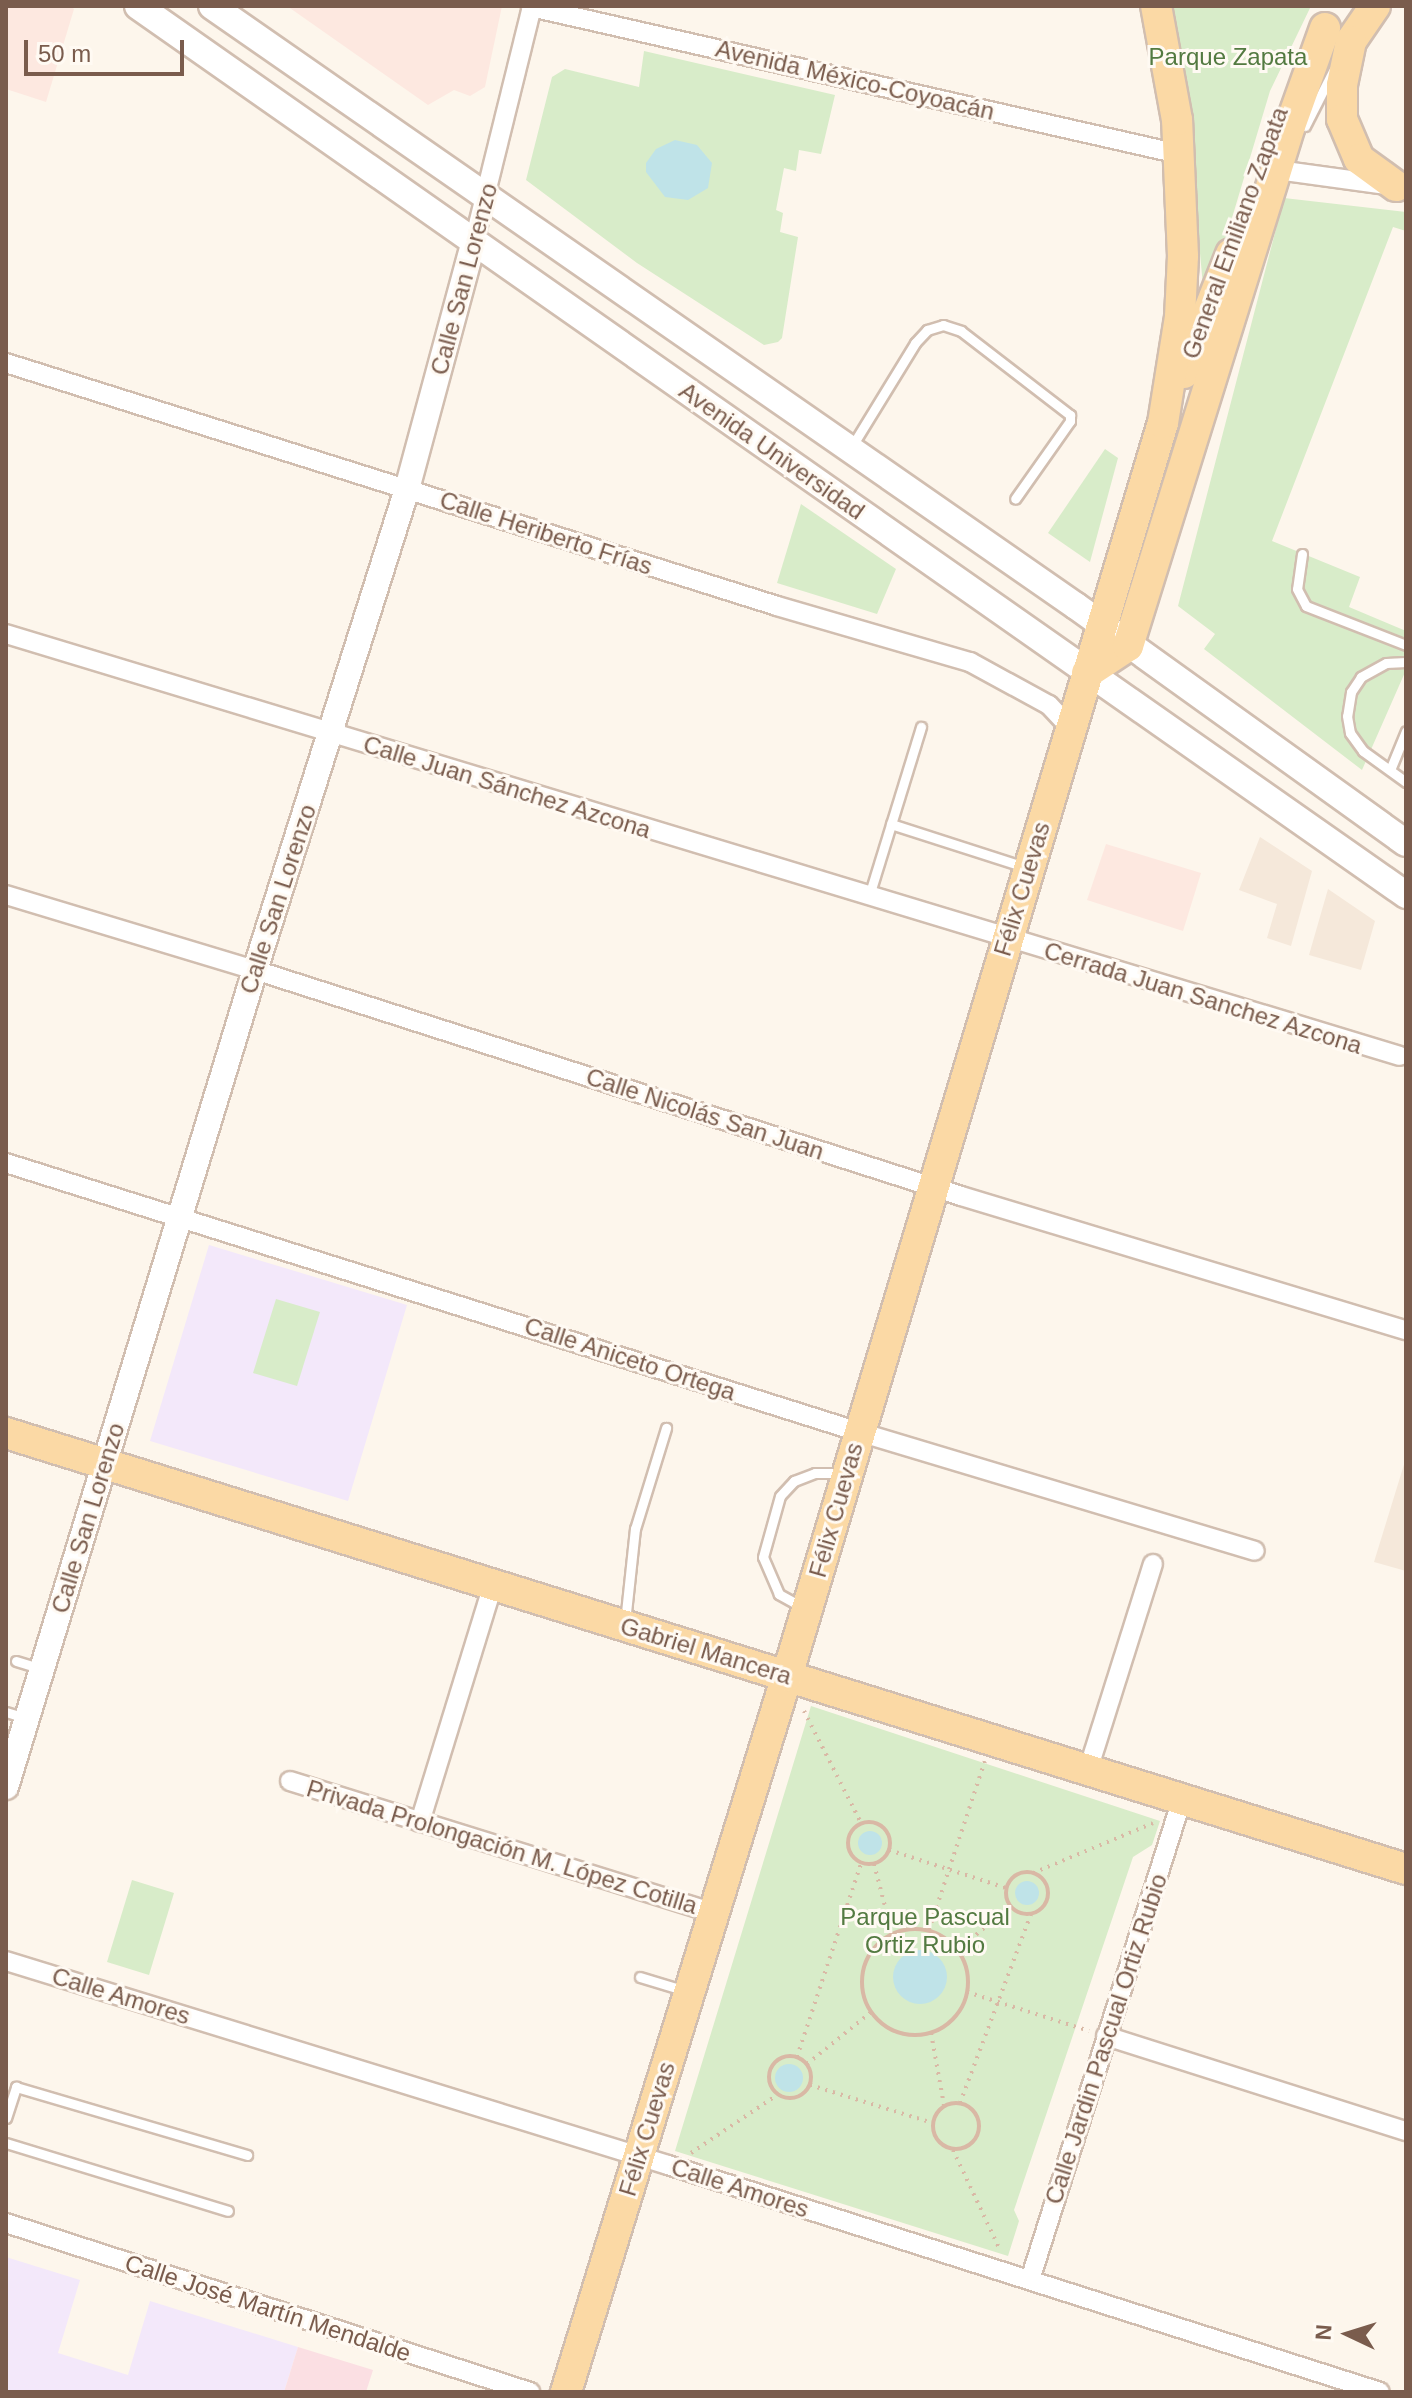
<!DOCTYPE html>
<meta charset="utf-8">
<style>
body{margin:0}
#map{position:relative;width:1412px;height:2398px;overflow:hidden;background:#fdf6ec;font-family:Arial,sans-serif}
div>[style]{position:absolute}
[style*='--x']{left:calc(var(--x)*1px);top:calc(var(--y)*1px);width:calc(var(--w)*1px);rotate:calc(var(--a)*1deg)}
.residential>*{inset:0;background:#f5e8da}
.commercial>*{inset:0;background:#fde8e0}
.education>*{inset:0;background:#f3e8fa}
.medical>*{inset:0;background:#fbdfe3}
.green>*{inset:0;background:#d8ecc9}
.water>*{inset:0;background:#bfe3e8}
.round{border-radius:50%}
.path>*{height:4px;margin-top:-2px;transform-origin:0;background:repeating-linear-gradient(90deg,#d9b8a5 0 2px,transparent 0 8px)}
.path>.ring{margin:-2px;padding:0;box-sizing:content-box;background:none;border:4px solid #d9b8a5;border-radius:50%}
.roads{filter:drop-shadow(2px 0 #d1beb0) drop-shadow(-2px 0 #d1beb0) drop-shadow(0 2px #d1beb0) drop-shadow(0 -2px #d1beb0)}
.service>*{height:9px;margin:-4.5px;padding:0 4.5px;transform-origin:4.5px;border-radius:4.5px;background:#fff}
.minor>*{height:18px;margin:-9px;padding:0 9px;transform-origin:9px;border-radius:9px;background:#fff}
.tertiary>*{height:24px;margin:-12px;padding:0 12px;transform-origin:12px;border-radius:12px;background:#fff}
.secondary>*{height:26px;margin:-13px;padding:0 13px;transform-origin:13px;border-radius:13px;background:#fff}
.primary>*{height:30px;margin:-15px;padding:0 15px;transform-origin:15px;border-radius:15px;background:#fbd9a5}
span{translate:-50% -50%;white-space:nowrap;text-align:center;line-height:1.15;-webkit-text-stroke:6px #fffaf3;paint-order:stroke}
.park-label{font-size:24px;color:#537a41}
.street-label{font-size:24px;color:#7a5c4d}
.frame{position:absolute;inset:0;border:8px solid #7a5c4d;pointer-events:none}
.north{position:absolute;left:1308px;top:2294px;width:80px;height:80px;-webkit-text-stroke:6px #fffaf3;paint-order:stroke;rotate:274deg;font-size:22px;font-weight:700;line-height:32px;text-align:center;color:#7a5c4d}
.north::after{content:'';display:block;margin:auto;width:28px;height:36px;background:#7a5c4d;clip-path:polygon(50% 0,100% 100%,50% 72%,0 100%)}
.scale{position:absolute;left:24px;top:40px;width:160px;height:36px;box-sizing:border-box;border:4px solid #7a5c4d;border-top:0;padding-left:10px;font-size:24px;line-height:28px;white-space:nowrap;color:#7a5c4d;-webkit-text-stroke:6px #fffaf3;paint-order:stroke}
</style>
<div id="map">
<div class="residential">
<i style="clip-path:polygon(1260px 837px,1312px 871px,1291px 946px,1267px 938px,1277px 904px,1239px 890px)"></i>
<i style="clip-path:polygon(1328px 889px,1375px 921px,1361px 970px,1309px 955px)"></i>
<i style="clip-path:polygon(1406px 1458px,1406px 1571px,1374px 1562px)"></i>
</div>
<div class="commercial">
<i style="clip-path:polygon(6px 6px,70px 6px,74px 9px,46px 102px,6px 89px)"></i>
<i style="clip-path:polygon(287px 6px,502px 6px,485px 87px,470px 96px,454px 90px,428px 105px)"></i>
<i style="clip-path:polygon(1106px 844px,1201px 873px,1183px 931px,1087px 900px)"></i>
</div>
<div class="education">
<i style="clip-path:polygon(209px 1245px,407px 1305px,348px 1501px,150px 1441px)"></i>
<i style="clip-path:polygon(6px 2257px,80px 2280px,58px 2353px,128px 2375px,150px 2301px,298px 2347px,284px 2392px,6px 2392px)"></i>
</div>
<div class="medical">
<i style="clip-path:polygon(298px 2347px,373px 2370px,366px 2392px,284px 2392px)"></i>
</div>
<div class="green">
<i style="clip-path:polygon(1162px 6px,1311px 6px,1270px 91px,1205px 308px,1185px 89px)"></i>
<i style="clip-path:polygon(644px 51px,835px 95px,821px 154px,799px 150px,796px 171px,784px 168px,776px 210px,783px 213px,780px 232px,798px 237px,782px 338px,778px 342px,764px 345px,637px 263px,526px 180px,552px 77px,565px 69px,639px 87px)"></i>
<i style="clip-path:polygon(1284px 198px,1406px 212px,1406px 231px,1393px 227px,1272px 541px,1360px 577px,1349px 607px,1406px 631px,1406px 670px,1362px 770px,1204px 649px,1215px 634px,1178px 606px)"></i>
<i style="clip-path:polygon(1105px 449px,1118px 458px,1090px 562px,1048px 533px)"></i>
<i style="clip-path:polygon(801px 504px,896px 569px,877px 614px,777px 583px)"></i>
<i style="clip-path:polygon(276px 1299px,320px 1312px,297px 1386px,253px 1373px)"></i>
<i style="clip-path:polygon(811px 1706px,1160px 1821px,1152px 1845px,1133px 1857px,1014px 2210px,1019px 2221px,1008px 2256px,675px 2151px)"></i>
<i style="clip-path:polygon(132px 1880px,174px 1893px,149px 1975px,107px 1962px)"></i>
</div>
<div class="water">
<i style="clip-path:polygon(675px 140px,697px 145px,712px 163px,708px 188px,688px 200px,665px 197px,646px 172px,646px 163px,656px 149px)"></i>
<i class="round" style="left:858px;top:1831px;width:24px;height:24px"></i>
<i class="round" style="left:1015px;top:1881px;width:24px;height:24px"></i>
<i class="round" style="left:893px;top:1950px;width:54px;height:54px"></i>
<i class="round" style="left:775px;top:2064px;width:28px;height:28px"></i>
</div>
<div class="path">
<i style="--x:804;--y:1711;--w:126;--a:63"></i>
<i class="ring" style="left:848px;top:1822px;width:38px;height:38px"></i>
<i style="--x:889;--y:1850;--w:123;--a:18"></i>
<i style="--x:874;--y:1864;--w:71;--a:75.4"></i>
<i class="ring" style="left:1006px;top:1872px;width:38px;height:38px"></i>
<i style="--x:1033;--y:1873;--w:130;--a:-22.6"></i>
<i class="ring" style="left:862px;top:1929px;width:102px;height:102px"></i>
<i style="--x:929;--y:1930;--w:178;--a:-71.7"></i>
<i style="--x:958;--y:1950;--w:68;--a:-40.2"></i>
<i style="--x:967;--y:1992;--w:128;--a:17.7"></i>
<i style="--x:931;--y:2033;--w:73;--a:79.8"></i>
<i class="ring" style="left:769px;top:2056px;width:38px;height:38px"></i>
<i style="--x:797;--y:2057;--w:204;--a:-71.7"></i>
<i style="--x:807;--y:2064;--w:81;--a:-39"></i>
<i style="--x:810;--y:2085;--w:129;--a:17.2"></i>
<i class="ring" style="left:933px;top:2103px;width:42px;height:42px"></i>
<i style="--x:960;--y:2103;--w:202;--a:-69.4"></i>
<i style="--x:953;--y:2150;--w:110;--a:64.8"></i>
<i style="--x:691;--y:2153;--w:104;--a:-34"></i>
</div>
<div class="roads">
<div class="service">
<i style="--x:1305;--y:126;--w:62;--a:-63"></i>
<i style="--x:852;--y:446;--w:121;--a:-58.5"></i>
<i style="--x:915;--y:343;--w:18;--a:-47"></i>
<i style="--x:927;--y:330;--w:17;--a:-17"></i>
<i style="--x:943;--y:325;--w:19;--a:18"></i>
<i style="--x:961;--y:331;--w:138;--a:37.6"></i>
<i style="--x:1070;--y:415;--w:6;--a:90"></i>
<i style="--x:1070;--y:421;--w:95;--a:125.2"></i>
<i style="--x:1302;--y:554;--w:35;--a:98"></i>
<i style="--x:1297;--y:589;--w:19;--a:62"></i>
<i style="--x:1306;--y:606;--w:107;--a:21.3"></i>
<i style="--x:1406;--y:662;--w:20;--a:177"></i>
<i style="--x:1386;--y:663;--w:29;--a:151"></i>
<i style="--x:1361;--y:677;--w:18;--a:124"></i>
<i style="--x:1351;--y:692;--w:24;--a:99"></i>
<i style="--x:1347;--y:716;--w:17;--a:80"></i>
<i style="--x:1350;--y:733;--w:22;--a:54"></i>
<i style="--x:1363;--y:751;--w:53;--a:35.8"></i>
<i style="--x:1390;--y:770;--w:42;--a:-67.7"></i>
<i style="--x:891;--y:824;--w:141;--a:17.8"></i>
<i style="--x:869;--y:896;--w:177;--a:-72.9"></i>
<i style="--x:804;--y:1608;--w:29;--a:-151"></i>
<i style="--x:779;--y:1594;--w:40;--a:-113.4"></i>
<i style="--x:763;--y:1557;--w:63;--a:-74.4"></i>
<i style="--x:780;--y:1496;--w:21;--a:-47"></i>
<i style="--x:794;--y:1481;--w:22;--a:-21"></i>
<i style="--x:815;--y:1473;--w:26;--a:0"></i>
<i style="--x:625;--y:1622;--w:94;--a:-83.9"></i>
<i style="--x:635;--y:1529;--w:106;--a:-72.9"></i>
<i style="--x:16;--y:1661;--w:24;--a:17"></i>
<i style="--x:6;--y:1712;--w:21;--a:17"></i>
<i style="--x:640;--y:1977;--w:48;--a:16.9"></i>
<i style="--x:6;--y:2118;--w:33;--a:-72"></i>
<i style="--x:16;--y:2087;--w:241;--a:16.4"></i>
<i style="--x:6;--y:2143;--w:232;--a:17"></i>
</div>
<div class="minor">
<i style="--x:531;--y:7;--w:664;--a:12.78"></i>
<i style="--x:1270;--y:169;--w:118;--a:7.8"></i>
<i style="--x:474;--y:241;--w:242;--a:-76.1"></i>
<i style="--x:6;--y:363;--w:808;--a:17.49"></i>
<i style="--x:777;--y:606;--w:201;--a:16.2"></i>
<i style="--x:970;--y:662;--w:90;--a:28.6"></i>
<i style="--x:1049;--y:705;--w:33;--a:47"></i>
<i style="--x:6;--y:634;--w:1456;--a:16.84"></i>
<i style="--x:6;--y:895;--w:260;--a:16.8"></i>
<i style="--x:255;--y:970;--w:741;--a:17.75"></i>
<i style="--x:961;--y:1196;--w:465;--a:16.8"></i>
<i style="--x:6;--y:1163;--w:894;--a:17.5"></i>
<i style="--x:859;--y:1432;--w:413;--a:16.7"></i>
<i style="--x:1088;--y:1770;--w:216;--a:-72.5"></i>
<i style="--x:290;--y:1781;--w:444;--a:17.3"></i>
<i style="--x:420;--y:1822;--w:248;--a:-72.9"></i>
<i style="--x:6;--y:1961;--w:693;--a:17.13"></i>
<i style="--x:668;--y:2165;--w:747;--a:17.68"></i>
<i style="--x:1106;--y:2036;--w:315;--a:17.6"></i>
<i style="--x:6;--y:2223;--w:551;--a:17.88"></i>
<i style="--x:1030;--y:2280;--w:504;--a:-72.46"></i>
</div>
<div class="tertiary">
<i style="--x:6;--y:1787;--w:854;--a:-73.05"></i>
<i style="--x:255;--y:970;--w:504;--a:-72.46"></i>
<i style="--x:407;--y:489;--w:257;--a:-74.9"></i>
</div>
<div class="secondary">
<i style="--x:138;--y:6;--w:1549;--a:35.03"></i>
<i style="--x:212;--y:6;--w:1052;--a:34.78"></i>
<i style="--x:1076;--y:606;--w:406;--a:35.7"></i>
</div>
<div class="primary">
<i style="--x:1375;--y:6;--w:42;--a:124.4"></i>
<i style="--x:1351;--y:41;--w:45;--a:101.6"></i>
<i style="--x:1342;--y:85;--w:34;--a:90"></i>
<i style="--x:1342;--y:119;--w:43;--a:67"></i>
<i style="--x:1359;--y:159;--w:46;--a:36.1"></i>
<i style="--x:1184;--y:373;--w:128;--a:-68.4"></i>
<i style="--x:1087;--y:673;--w:49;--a:-33.4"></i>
<i style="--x:1128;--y:646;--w:545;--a:-72.7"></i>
<i style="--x:1290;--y:126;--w:104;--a:-70.3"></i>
<i style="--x:6;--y:1433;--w:1466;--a:17.3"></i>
<i style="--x:566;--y:2392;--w:749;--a:-72.85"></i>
<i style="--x:787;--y:1676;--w:1308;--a:-73.3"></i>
<i style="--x:1163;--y:423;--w:107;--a:-80.9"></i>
<i style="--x:1180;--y:317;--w:61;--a:-87.2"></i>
<i style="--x:1183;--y:256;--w:136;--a:-92.5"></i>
<i style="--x:1177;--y:120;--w:116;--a:-100.4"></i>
</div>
</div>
<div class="park-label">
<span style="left:1228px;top:57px">Parque Zapata</span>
<span style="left:925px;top:1931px">Parque Pascual<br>Ortiz Rubio</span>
</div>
<div class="street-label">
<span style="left:855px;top:80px;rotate:13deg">Avenida México-Coyoacán</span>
<span style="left:1235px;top:233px;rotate:-70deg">General Emiliano Zapata</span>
<span style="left:464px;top:279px;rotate:-75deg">Calle San Lorenzo</span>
<span style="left:772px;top:451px;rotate:35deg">Avenida Universidad</span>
<span style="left:546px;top:533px;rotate:18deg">Calle Heriberto Frías</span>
<span style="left:507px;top:787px;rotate:17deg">Calle Juan Sánchez Azcona</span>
<span style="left:1022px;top:889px;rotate:-73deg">Félix Cuevas</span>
<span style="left:278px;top:899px;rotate:-72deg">Calle San Lorenzo</span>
<span style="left:1203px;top:998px;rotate:17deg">Cerrada Juan Sanchez Azcona</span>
<span style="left:705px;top:1114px;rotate:18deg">Calle Nicolás San Juan</span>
<span style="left:630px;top:1359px;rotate:18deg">Calle Aniceto Ortega</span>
<span style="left:836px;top:1510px;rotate:-74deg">Félix Cuevas</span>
<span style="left:88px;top:1518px;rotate:-73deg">Calle San Lorenzo</span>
<span style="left:706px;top:1651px;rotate:17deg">Gabriel Mancera</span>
<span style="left:502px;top:1847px;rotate:17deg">Privada Prolongación M. López Cotilla</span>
<span style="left:121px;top:1996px;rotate:17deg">Calle Amores</span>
<span style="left:1106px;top:2039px;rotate:-72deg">Calle Jardin Pascual Ortiz Rubio</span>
<span style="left:647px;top:2129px;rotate:-73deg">Félix Cuevas</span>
<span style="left:740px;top:2188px;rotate:18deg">Calle Amores</span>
<span style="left:268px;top:2308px;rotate:18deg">Calle José Martín Mendalde</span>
</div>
<div class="frame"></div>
<div class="north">N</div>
<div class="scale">50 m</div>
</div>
